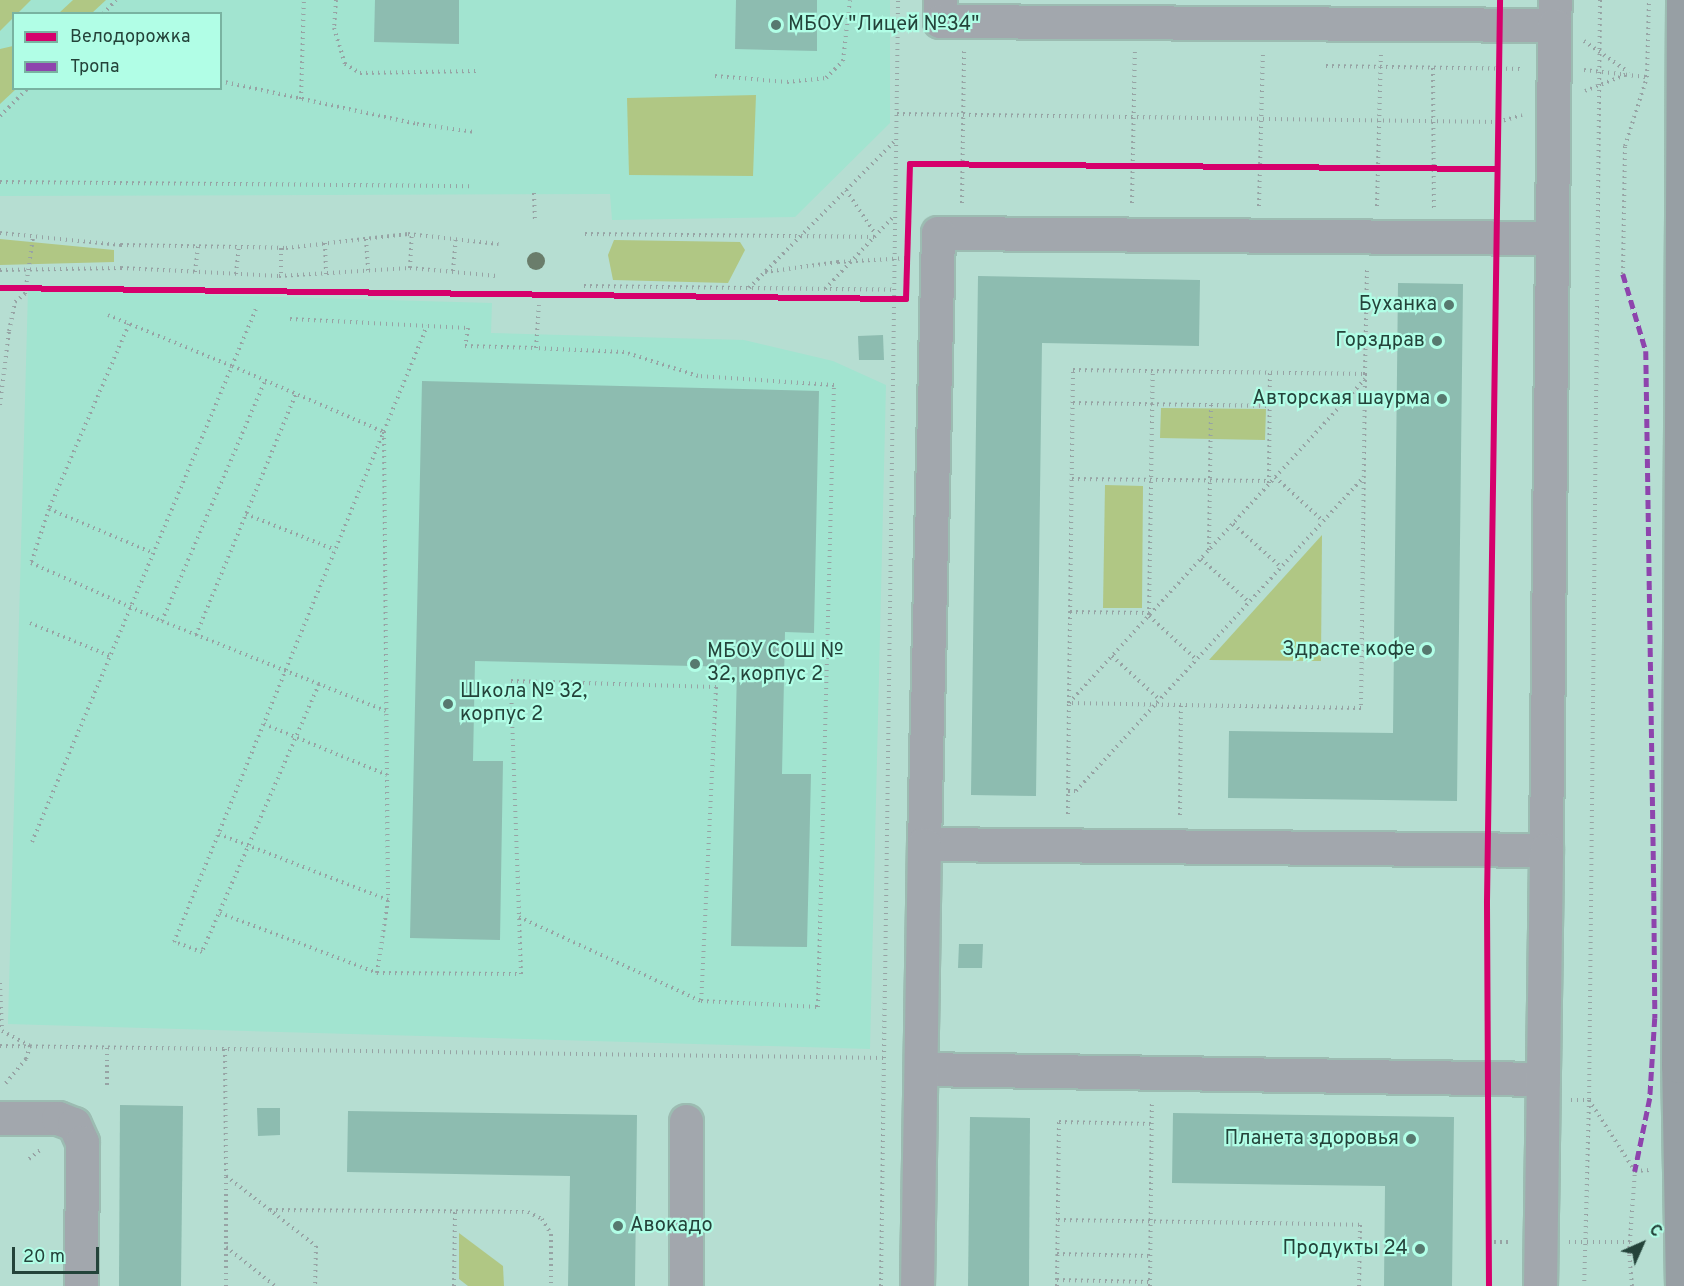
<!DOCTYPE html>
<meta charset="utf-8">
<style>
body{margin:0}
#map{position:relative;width:1684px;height:1286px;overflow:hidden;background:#b6ded2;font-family:Overpass,sans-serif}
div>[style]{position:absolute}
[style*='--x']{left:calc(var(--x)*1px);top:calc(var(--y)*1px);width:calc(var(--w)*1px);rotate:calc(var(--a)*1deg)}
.built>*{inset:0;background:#a2e4d0}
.green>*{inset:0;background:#b0c784}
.building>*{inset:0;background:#8dbcb0}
.path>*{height:4px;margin-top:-2px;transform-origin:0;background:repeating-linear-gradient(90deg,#97a3a4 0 1.5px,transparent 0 6px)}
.roads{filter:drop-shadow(2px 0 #9cbcb2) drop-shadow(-2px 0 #9cbcb2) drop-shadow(0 2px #9cbcb2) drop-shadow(0 -2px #9cbcb2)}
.minor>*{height:33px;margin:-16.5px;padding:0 16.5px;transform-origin:16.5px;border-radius:16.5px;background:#a2a7ad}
.major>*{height:33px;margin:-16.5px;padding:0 16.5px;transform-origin:16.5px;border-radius:16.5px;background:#979fa4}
.quiet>*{height:4.5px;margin-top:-2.25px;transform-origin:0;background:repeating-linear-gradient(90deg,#8e44ad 0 9px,transparent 0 13.5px)}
.cycleway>*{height:6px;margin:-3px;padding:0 3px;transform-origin:3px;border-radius:3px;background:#d6006c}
.trees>*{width:18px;height:18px;margin:-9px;border-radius:50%;background:#6a7d6b}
.dots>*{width:16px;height:16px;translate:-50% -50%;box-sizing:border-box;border:3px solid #b1fee6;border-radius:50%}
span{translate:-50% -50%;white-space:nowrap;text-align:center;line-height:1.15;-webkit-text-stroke:4.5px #b1fee6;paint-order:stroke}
.poi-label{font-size:20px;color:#24433a}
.left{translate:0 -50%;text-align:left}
.right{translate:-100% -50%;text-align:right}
.legend{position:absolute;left:12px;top:12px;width:210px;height:78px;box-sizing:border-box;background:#b1fee6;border:2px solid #79b3a1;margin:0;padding:8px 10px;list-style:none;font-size:18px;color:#24433a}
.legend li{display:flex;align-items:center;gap:12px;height:30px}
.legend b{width:30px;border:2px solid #79b3a1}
.north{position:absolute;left:1612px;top:1214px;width:60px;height:60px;-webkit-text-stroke:4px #b1fee6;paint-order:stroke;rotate:45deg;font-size:16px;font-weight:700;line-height:24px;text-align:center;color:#24433a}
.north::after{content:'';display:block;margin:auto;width:21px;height:27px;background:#24433a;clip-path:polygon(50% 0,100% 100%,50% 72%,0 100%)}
.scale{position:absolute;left:12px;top:1247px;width:87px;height:27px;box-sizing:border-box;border:3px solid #24433a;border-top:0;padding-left:8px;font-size:18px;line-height:21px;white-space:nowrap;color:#24433a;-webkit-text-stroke:4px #b1fee6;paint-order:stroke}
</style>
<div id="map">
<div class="built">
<i style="clip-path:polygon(evenodd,0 0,890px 0,890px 123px,795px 217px,612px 220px,610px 194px,0 196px,0 0,14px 14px,220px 14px,220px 88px,14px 88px,14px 14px)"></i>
<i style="clip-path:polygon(28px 290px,492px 303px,491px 333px,744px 340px,833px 361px,886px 385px,870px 1049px,8px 1024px)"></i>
</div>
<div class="green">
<i style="clip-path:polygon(0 0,31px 0,0 31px)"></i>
<i style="clip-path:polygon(73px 0,106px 0,92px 13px,59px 13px)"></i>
<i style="clip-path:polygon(13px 46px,16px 89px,0 104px,0 49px)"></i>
<i style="clip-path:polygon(756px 95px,753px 176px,629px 175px,627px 98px)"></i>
<i style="clip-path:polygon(0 239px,114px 250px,114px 262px,0 265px)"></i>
<i style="clip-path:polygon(614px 240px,740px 242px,745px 250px,728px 283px,613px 280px,608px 255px)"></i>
<i style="clip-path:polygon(1161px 408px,1266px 409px,1265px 440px,1160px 438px)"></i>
<i style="clip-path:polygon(1105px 485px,1143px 486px,1142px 608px,1103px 608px)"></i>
<i style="clip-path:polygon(1322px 535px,1321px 661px,1209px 660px)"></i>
<i style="clip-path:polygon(459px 1233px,503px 1266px,504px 1286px,468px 1286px,459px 1279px)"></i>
</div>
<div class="building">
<i style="clip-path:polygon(375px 0,459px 0,459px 44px,374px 42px)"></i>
<i style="clip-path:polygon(736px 0,817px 0,817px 51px,735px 49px)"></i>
<i style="clip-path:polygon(978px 276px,1200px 280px,1199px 346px,1042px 343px,1036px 796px,971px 795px)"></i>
<i style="clip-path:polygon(1398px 283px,1463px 284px,1457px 801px,1228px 798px,1229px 731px,1393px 733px)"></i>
<i style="clip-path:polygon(883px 335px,884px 360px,859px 360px,858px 336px)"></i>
<i style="clip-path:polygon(422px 381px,819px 391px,814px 633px,785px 632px,782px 774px,811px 774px,807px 947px,731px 946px,737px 667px,475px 661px,473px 761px,503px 761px,500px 940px,410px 938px)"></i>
<i style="clip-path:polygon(959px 944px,983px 944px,982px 968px,958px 968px)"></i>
<i style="clip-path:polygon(120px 1105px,183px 1106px,181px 1286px,119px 1286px)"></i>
<i style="clip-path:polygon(257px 1108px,280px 1108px,280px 1135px,258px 1136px)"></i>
<i style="clip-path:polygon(348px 1111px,637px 1115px,635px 1286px,568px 1286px,570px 1176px,347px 1172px)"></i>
<i style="clip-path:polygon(1173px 1113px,1454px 1117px,1452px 1286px,1384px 1286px,1385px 1186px,1172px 1183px)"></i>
<i style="clip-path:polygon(970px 1117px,1030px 1118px,1029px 1286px,968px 1286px)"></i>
</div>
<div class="path">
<i style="--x:336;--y:0;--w:28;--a:94"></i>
<i style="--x:334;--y:28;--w:38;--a:73"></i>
<i style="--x:345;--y:64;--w:17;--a:31"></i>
<i style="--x:360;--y:73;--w:116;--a:-1"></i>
<i style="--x:1600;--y:0;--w:1100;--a:90.57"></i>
<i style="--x:1589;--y:1100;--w:85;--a:57.1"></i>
<i style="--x:103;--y:14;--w:19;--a:-47"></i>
<i style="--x:1584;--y:41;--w:52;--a:34.9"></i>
<i style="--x:1326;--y:66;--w:196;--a:0.9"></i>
<i style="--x:1433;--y:68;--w:140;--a:89.6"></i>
<i style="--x:1584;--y:70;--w:63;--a:6.3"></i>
<i style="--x:1647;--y:77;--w:77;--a:-88.5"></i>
<i style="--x:715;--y:76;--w:72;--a:4.8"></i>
<i style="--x:787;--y:82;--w:39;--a:-6"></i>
<i style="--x:826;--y:78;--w:24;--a:-45"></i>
<i style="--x:843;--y:61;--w:61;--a:-83.5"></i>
<i style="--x:220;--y:81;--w:202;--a:12.3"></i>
<i style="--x:417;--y:124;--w:59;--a:7.9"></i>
<i style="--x:1585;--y:91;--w:48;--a:-21.8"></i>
<i style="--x:301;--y:99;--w:99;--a:-88.3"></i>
<i style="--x:897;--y:114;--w:601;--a:0.76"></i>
<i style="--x:1498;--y:122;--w:25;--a:-16"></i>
<i style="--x:0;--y:116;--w:40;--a:-45"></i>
<i style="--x:0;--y:182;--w:473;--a:0.5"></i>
<i style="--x:846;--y:190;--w:54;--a:56.3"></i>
<i style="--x:534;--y:193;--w:28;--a:88"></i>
<i style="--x:962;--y:203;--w:152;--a:-89.2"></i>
<i style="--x:1132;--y:203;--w:151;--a:-88.9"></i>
<i style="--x:1259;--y:206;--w:154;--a:-88.5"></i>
<i style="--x:1377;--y:206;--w:151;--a:-88.5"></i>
<i style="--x:0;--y:233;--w:122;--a:5.7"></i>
<i style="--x:121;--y:245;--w:165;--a:1"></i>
<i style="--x:286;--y:248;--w:123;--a:-6.5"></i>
<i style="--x:408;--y:234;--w:91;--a:6.3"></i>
<i style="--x:585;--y:234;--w:289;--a:0.6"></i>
<i style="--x:366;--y:239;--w:32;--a:86"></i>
<i style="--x:325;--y:243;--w:31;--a:88"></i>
<i style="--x:281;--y:248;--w:28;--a:90"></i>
<i style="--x:410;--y:268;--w:33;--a:-87"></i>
<i style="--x:0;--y:270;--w:121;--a:-0.9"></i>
<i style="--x:121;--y:268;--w:158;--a:2.9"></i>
<i style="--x:279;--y:276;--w:131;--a:-3.5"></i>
<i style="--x:410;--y:268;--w:88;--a:5.2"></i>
<i style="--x:453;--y:271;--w:32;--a:-85"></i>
<i style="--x:195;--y:272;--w:26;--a:-83"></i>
<i style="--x:765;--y:272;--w:74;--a:-7.8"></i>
<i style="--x:838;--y:262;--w:69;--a:-3.3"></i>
<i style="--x:236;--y:274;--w:27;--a:-84"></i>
<i style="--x:1623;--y:274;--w:128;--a:-89.1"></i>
<i style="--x:1625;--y:146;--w:72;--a:-72.3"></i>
<i style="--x:584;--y:286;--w:311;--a:0.7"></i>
<i style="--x:749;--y:288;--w:209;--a:-45.2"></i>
<i style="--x:825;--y:289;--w:102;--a:-46.6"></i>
<i style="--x:108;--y:315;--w:134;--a:22.4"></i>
<i style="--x:232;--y:366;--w:62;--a:-67.2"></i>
<i style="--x:290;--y:319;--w:178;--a:2.9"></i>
<i style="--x:468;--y:328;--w:18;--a:99"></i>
<i style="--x:465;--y:346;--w:71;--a:1.6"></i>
<i style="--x:536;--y:348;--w:43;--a:-86"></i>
<i style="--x:129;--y:324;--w:202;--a:113.4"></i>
<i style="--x:49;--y:509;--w:113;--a:22.9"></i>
<i style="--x:1073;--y:370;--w:292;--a:0.8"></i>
<i style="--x:1365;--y:374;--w:334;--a:90.7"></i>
<i style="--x:1361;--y:708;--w:292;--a:-179"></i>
<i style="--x:1069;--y:703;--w:333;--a:-89.3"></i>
<i style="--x:1365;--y:374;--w:107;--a:-88.9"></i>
<i style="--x:1073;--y:403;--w:197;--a:0.9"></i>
<i style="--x:0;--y:405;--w:75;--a:-83.1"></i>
<i style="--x:9;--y:331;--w:30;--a:-78"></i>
<i style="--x:15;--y:302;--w:13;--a:-39"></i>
<i style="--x:25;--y:294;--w:58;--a:-82"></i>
<i style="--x:1275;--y:477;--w:65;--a:42.5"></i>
<i style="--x:1072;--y:479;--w:197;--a:0.6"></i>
<i style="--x:1269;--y:483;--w:110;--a:-89.5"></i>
<i style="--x:49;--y:509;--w:57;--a:108.4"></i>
<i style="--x:31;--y:563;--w:143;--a:23.9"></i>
<i style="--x:162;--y:621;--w:241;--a:21.9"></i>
<i style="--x:246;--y:514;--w:96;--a:22"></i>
<i style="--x:1233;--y:524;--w:64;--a:41.9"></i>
<i style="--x:1209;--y:550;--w:145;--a:-89.2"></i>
<i style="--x:1201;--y:559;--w:64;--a:41.9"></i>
<i style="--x:1070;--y:612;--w:79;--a:0.7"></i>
<i style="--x:1149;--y:615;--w:244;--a:-89.1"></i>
<i style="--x:1149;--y:616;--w:65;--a:42.5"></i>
<i style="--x:162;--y:621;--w:261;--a:-66.8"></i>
<i style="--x:30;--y:623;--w:87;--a:22.4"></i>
<i style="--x:196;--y:635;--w:261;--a:-67.5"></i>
<i style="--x:1112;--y:656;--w:65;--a:42.5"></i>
<i style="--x:319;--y:684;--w:292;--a:113.6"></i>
<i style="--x:202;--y:952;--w:30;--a:-160"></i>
<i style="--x:174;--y:942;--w:666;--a:-67.67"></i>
<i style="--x:264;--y:724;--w:133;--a:22.5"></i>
<i style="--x:1068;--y:791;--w:8;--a:0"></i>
<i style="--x:1076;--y:791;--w:426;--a:-47.5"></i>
<i style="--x:1068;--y:814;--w:111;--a:-89.5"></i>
<i style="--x:1069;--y:703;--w:439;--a:-47.6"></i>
<i style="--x:1180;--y:815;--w:110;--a:-89.5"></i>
<i style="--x:32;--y:842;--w:516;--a:-67.21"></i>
<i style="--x:232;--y:366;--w:166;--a:23.5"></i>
<i style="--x:384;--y:432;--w:468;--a:89.5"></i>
<i style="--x:388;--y:900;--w:181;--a:-158.7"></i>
<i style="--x:220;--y:913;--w:168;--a:20.9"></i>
<i style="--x:377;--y:973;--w:74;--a:-81.4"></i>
<i style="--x:519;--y:917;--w:200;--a:24.8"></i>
<i style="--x:377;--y:973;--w:144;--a:0.4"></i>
<i style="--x:521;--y:974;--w:293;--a:-92"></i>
<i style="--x:511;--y:681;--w:205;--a:1.7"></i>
<i style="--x:716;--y:687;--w:314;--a:92.7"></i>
<i style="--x:701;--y:1001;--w:117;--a:2.9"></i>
<i style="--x:818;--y:1007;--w:622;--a:-88.53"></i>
<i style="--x:834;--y:385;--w:136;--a:-176.2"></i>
<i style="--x:698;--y:376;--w:78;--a:-162"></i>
<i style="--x:624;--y:352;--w:88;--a:-177.4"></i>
<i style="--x:0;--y:983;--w:48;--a:87.6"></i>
<i style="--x:2;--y:1031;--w:32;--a:28"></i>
<i style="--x:30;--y:1046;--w:14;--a:107"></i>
<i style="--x:26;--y:1059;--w:33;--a:130"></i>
<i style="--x:0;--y:1046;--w:885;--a:0.78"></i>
<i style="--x:225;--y:1049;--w:127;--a:89.5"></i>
<i style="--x:107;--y:1085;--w:38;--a:-90"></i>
<i style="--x:1571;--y:1100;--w:18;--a:0"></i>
<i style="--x:1589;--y:1100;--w:186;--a:91.5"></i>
<i style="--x:29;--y:1159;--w:14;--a:-39"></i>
<i style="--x:270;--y:1210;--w:258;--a:0.4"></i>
<i style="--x:528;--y:1212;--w:16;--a:27"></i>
<i style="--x:542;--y:1219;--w:17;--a:59"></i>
<i style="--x:551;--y:1234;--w:52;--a:90"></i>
<i style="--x:1058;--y:1220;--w:302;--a:0.9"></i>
<i style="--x:1360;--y:1225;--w:61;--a:90.9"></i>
<i style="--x:1488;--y:1242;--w:24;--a:0"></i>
<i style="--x:1569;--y:1242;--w:61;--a:0"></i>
<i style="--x:226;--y:1247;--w:63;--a:38.5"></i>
<i style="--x:1057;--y:1254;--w:93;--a:1.2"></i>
<i style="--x:1057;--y:1280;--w:93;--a:1.2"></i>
<i style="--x:226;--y:1286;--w:110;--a:-90"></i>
<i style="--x:226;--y:1176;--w:114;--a:37.9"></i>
<i style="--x:316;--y:1246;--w:40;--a:91.4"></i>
<i style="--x:454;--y:1286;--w:74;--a:-89.2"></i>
<i style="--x:881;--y:1286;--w:1286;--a:-89.24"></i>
<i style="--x:1057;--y:1286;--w:164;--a:-89.3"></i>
<i style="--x:1059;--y:1122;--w:93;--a:1.2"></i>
<i style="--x:1150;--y:1286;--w:182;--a:-89.4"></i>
<i style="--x:1632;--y:1286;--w:32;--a:-95"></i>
<i style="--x:1629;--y:1254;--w:83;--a:-85.9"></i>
<i style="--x:1635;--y:1171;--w:15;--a:-4"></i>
</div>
<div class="roads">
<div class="minor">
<i style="--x:940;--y:0;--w:21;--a:90"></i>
<i style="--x:940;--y:21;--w:614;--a:0.37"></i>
<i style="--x:1554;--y:25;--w:25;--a:-88"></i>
<i style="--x:1552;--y:238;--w:614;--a:-179.53"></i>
<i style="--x:938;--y:233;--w:611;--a:91.31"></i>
<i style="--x:924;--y:844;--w:622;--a:0.55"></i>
<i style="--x:1546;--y:850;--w:825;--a:-89.44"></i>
<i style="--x:921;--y:1069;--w:622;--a:0.92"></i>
<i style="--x:0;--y:1118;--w:58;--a:0"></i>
<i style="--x:58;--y:1118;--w:17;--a:21"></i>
<i style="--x:74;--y:1124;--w:20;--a:66"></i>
<i style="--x:82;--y:1142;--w:144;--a:90.4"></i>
<i style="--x:686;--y:1121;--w:165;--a:90"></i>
<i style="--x:917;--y:1286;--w:442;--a:-89.1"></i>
<i style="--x:1540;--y:1286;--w:436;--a:-89.2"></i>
</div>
<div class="major">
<i style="--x:1682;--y:1286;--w:220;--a:-91"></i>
<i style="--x:1678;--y:1066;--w:1066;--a:-89.73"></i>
</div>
</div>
<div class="quiet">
<i style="--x:1623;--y:274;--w:80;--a:73.4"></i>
<i style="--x:1646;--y:351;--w:541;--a:89.15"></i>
<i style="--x:1654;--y:892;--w:126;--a:89.5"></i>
<i style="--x:1655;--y:1018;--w:80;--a:93.6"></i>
<i style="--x:1650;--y:1098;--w:75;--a:101.6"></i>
</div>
<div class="cycleway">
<i style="--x:0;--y:288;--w:906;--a:0.7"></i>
<i style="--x:906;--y:299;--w:135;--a:-88.3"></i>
<i style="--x:910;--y:164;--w:587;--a:0.49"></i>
<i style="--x:1489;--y:1286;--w:385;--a:-90.3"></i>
<i style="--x:1487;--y:901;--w:901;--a:-89.17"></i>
</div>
<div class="trees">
<i style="left:536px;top:261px"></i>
</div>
<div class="dots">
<i style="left:776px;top:25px;background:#57796f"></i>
<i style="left:1449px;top:305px;background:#57796f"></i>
<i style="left:1437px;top:341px;background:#57796f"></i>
<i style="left:1442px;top:399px;background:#57796f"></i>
<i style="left:1427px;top:650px;background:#57796f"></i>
<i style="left:695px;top:664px;background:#57796f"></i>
<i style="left:448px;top:704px;background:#57796f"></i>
<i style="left:1411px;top:1139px;background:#57796f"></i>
<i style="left:618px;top:1226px;background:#57796f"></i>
<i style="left:1420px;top:1249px;background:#57796f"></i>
</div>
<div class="poi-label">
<span class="left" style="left:788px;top:25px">МБОУ "Лицей №34"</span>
<span class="right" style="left:1437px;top:305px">Буханка</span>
<span class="right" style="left:1425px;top:341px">Горздрав</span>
<span class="right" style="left:1430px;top:399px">Авторская шаурма</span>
<span class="right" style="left:1415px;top:650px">Здрасте кофе</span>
<span class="left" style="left:707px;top:664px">МБОУ СОШ №<br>32, корпус 2</span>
<span class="left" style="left:460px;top:704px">Школа № 32,<br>корпус 2</span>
<span class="right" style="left:1399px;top:1139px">Планета здоровья</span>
<span class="left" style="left:630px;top:1226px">Авокадо</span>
<span class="right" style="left:1408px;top:1249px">Продукты 24</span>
</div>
<ul class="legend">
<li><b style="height:8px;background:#d6006c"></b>Велодорожка</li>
<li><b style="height:8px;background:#8e44ad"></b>Тропа</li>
</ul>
<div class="north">С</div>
<div class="scale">20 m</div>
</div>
